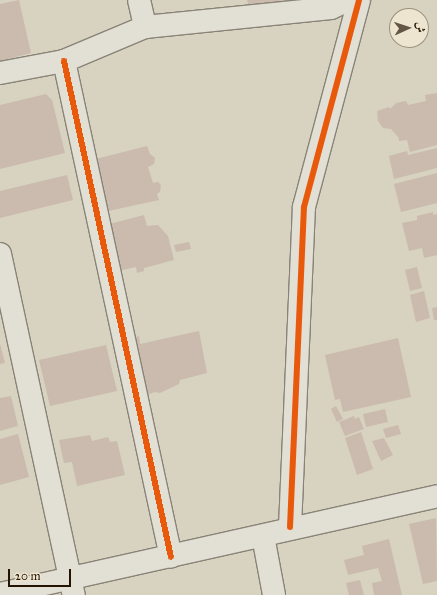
<!DOCTYPE html>
<meta charset="utf-8">
<style>
body{margin:0}
#map{position:relative;width:437px;height:595px;overflow:hidden;background:#d8d2c0;font-family:"IM FELL Great Primer",Amiri,serif}
div>[style]{position:absolute}
[style*='--x']{left:calc(var(--x)*1px);top:calc(var(--y)*1px);width:calc(var(--w)*1px);rotate:calc(var(--a)*1deg)}
.building>*{inset:0;background:#cabbae}
.roads{filter:drop-shadow(1px 0 #898377) drop-shadow(-1px 0 #898377) drop-shadow(0 1px #898377) drop-shadow(0 -1px #898377)}
.minor>*{height:22px;margin:-11px;padding:0 11px;transform-origin:11px;border-radius:11px;background:#e2dfd5}
.cycleway>*{height:6px;margin:-3px;padding:0 3px;transform-origin:3px;border-radius:3px;background:#e8590c}
span{translate:-50% -50%;white-space:nowrap;text-align:center;line-height:1.15;-webkit-text-stroke:3px #ede5d0;paint-order:stroke}
.north{position:absolute;left:389px;top:8px;width:40px;height:40px;box-sizing:border-box;background:#ede5d0;border:1px solid #9d917e;border-radius:50%;rotate:87deg;font-size:11px;font-weight:700;line-height:16px;text-align:center;color:#251302}
.north::after{content:'';display:block;margin:auto;width:14px;height:18px;background:#645644;clip-path:polygon(50% 0,100% 100%,50% 72%,0 100%)}
.scale{position:absolute;left:8px;top:569px;width:63px;height:18px;box-sizing:border-box;border:2px solid #251302;border-top:0;padding-left:5px;font-size:12px;line-height:14px;white-space:nowrap;color:#251302;-webkit-text-stroke:3px #ede5d0;paint-order:stroke}
</style>
<div id="map">
<div class="building">
<i style="clip-path:polygon(19px 0,31px 53px,0 61px,0 4px)"></i>
<i style="clip-path:polygon(247px 0,290px 0,290px 1px,286px 1px,286px 5px,250px 9px)"></i>
<i style="clip-path:polygon(437px 93px,437px 145px,410px 152px,407px 140px,399px 141px,399px 138px,391px 129px,383px 128px,378px 121px,377px 111px,389px 107px,390px 109px,396px 103px,406px 101px,408px 105px,426px 101px,425px 95px)"></i>
<i style="clip-path:polygon(46px 94px,52px 100px,65px 153px,0 169px,0 105px)"></i>
<i style="clip-path:polygon(147px 146px,150px 154px,155px 158px,154px 164px,148px 167px,153px 183px,158px 182px,161px 185px,160px 192px,157px 194px,159px 200px,99px 213px,88px 161px)"></i>
<i style="clip-path:polygon(437px 148px,437px 168px,394px 179px,389px 156px,407px 151px,408px 155px)"></i>
<i style="clip-path:polygon(437px 173px,437px 203px,401px 212px,394px 184px)"></i>
<i style="clip-path:polygon(67px 175px,73px 200px,0 218px,0 191px)"></i>
<i style="clip-path:polygon(433px 212px,433px 215px,437px 214px,437px 255px,424px 258px,422px 248px,409px 251px,402px 223px,417px 220px,417px 216px)"></i>
<i style="clip-path:polygon(144px 215px,147px 226px,158px 225px,168px 236px,174px 260px,144px 268px,144px 271px,137px 273px,136px 267px,113px 272px,102px 226px)"></i>
<i style="clip-path:polygon(189px 242px,191px 249px,176px 252px,174px 245px)"></i>
<i style="clip-path:polygon(417px 267px,422px 288px,410px 291px,405px 270px)"></i>
<i style="clip-path:polygon(424px 291px,430px 318px,416px 322px,410px 295px)"></i>
<i style="clip-path:polygon(437px 307px,437px 320px,434px 320px,432px 308px)"></i>
<i style="clip-path:polygon(199px 331px,207px 373px,180px 380px,179px 384px,160px 393px,155px 392px,143px 396px,131px 339px,139px 336px,140px 344px)"></i>
<i style="clip-path:polygon(398px 338px,411px 397px,343px 412px,340px 399px,335px 400px,325px 355px)"></i>
<i style="clip-path:polygon(0 344px,5px 363px,0 364px)"></i>
<i style="clip-path:polygon(106px 345px,117px 391px,50px 406px,39px 360px)"></i>
<i style="clip-path:polygon(11px 396px,18px 426px,0 431px,0 398px)"></i>
<i style="clip-path:polygon(336px 406px,343px 419px,337px 422px,331px 409px)"></i>
<i style="clip-path:polygon(385px 409px,388px 422px,366px 427px,363px 414px)"></i>
<i style="clip-path:polygon(354px 416px,355px 419px,359px 417px,364px 429px,345px 436px,339px 422px)"></i>
<i style="clip-path:polygon(398px 425px,401px 434px,386px 438px,383px 429px)"></i>
<i style="clip-path:polygon(361px 432px,373px 469px,357px 475px,345px 438px)"></i>
<i style="clip-path:polygon(18px 434px,29px 477px,0 485px,0 439px)"></i>
<i style="clip-path:polygon(90px 435px,92px 441px,108px 437px,110px 442px,117px 441px,125px 475px,77px 486px,72px 462px,64px 463px,59px 440px)"></i>
<i style="clip-path:polygon(384px 438px,393px 455px,381px 461px,372px 441px)"></i>
<i style="clip-path:polygon(436px 518px,437px 581px,423px 584px,409px 524px)"></i>
<i style="clip-path:polygon(389px 539px,402px 595px,374px 595px,372px 583px,382px 581px,378px 568px,348px 575px,344px 560px,364px 555px,362px 546px)"></i>
<i style="clip-path:polygon(360px 580px,364px 595px,349px 595px,346px 583px)"></i>
</div>
<div class="roads">
<div class="minor">
<i style="--x:139;--y:0;--w:28;--a:77"></i>
<i style="--x:64;--y:61;--w:507;--a:77.83"></i>
<i style="--x:0;--y:73;--w:65;--a:-10.6"></i>
<i style="--x:64;--y:61;--w:88;--a:-22.8"></i>
<i style="--x:145;--y:27;--w:187;--a:-5.8"></i>
<i style="--x:331;--y:8;--w:19;--a:-25"></i>
<i style="--x:0;--y:254;--w:349;--a:77.8"></i>
<i style="--x:290;--y:527;--w:320;--a:-87.5"></i>
<i style="--x:304;--y:207;--w:214;--a:-75.1"></i>
<i style="--x:263;--y:536;--w:60;--a:79.4"></i>
<i style="--x:0;--y:594;--w:448;--a:-12.6"></i>
</div>
</div>
<div class="cycleway">
<i style="--x:64;--y:61;--w:507;--a:77.83"></i>
<i style="--x:290;--y:527;--w:320;--a:-87.5"></i>
<i style="--x:304;--y:207;--w:214;--a:-75.1"></i>
</div>
<div class="north">ش</div>
<div class="scale">20 m</div>
</div>
